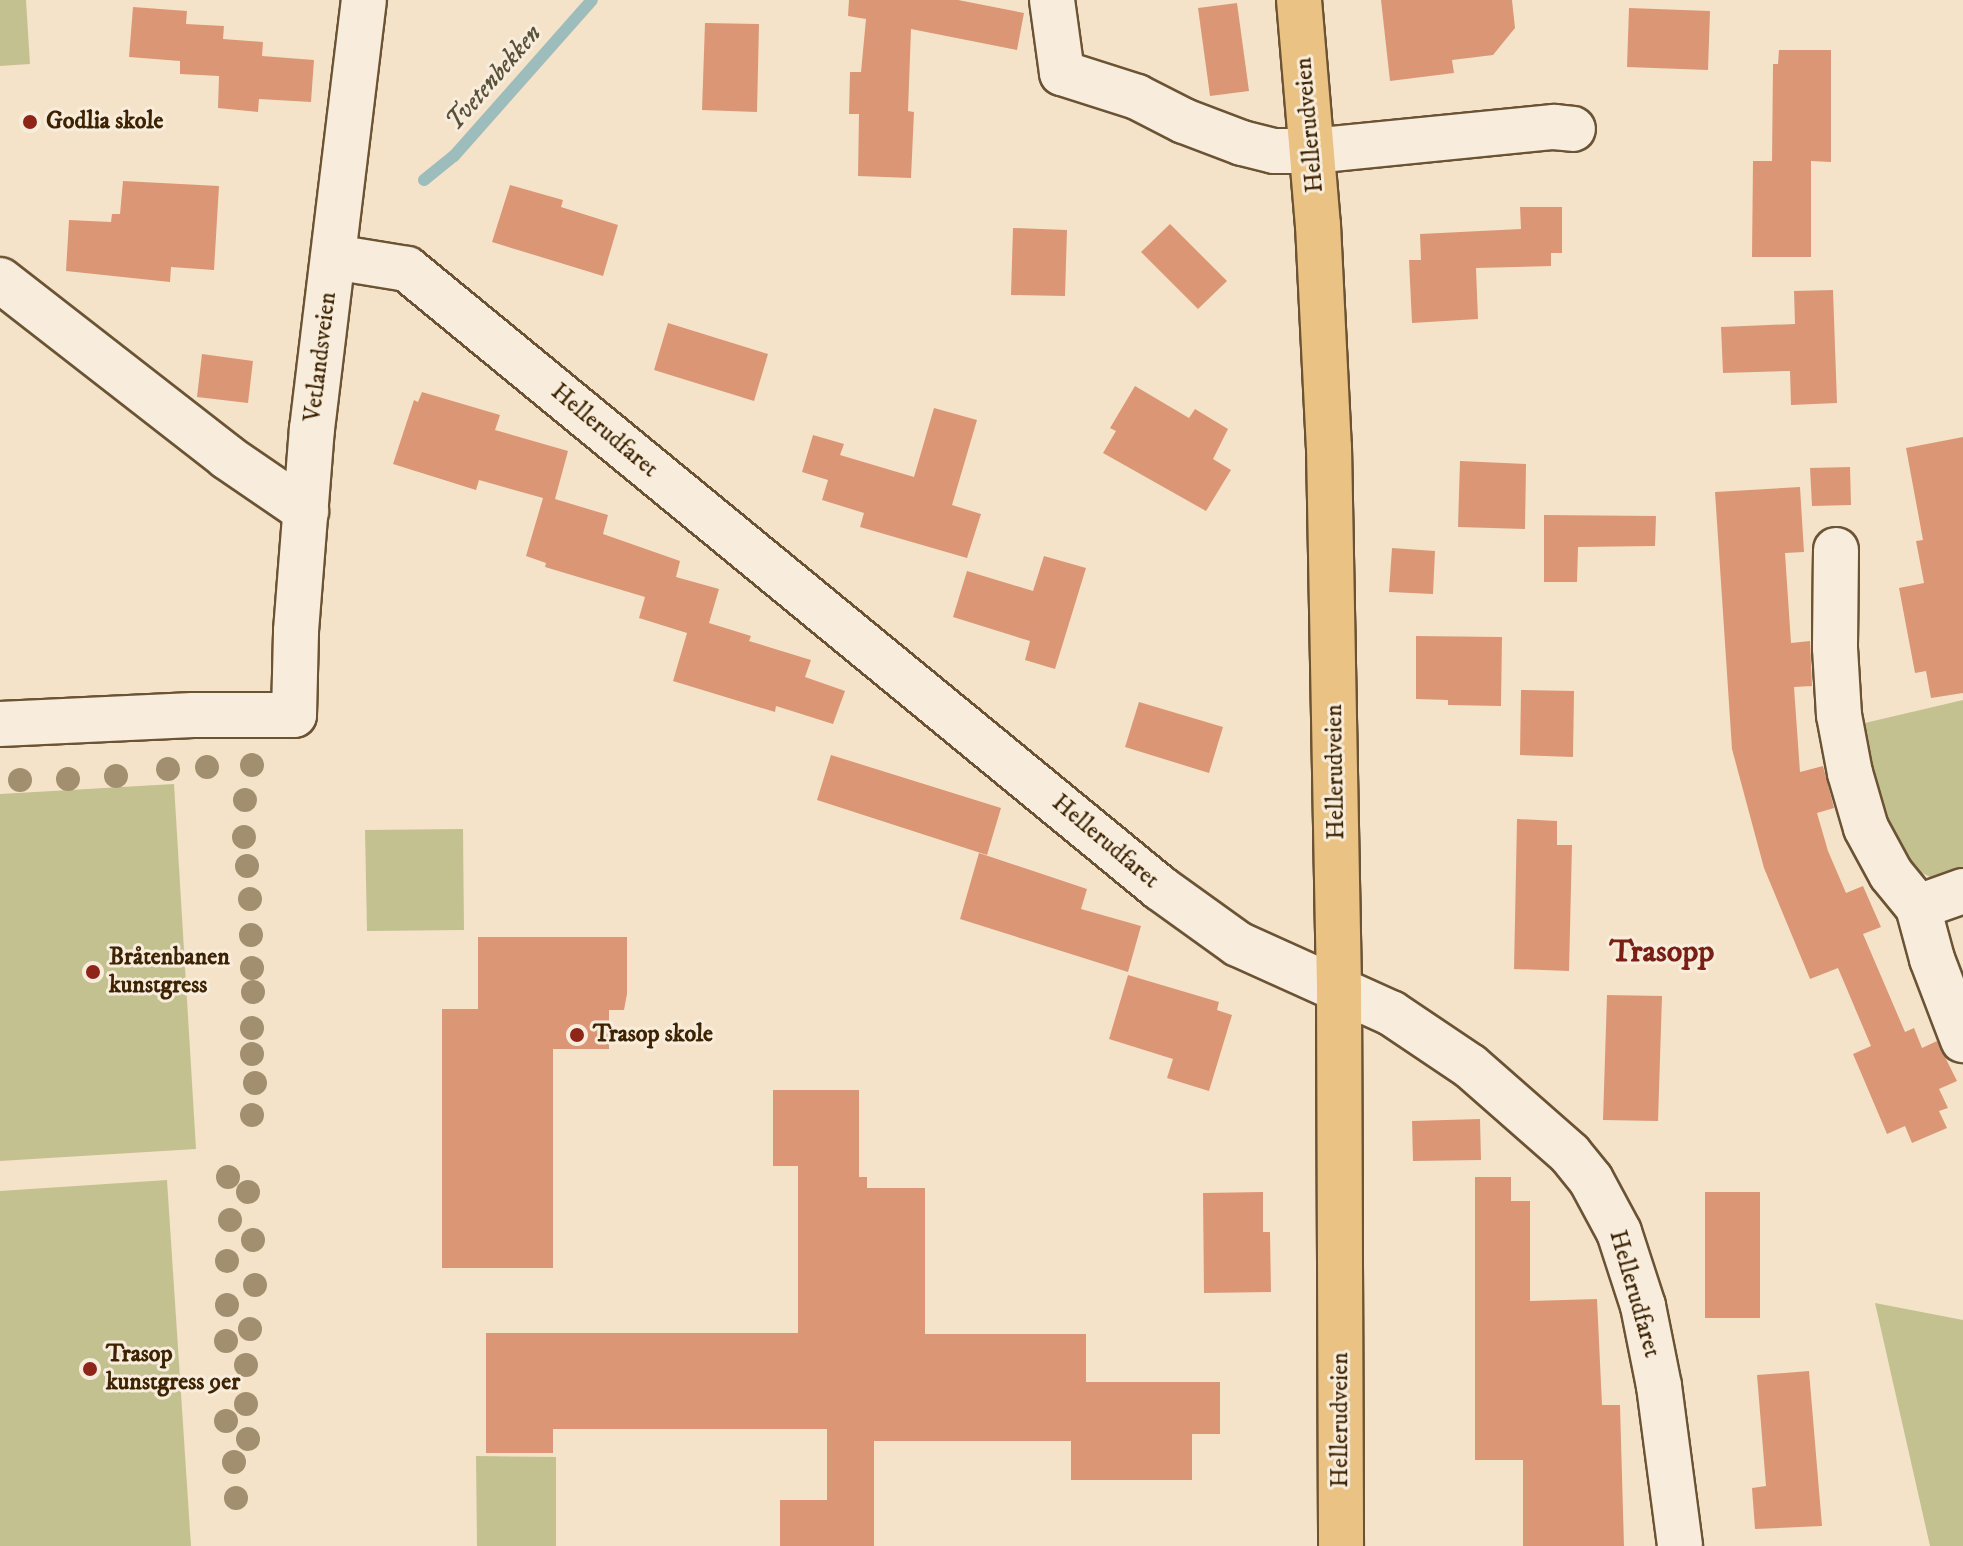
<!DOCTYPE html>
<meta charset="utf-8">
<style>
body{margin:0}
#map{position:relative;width:1963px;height:1546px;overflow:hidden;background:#f5e3c9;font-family:"IM FELL DW Pica",serif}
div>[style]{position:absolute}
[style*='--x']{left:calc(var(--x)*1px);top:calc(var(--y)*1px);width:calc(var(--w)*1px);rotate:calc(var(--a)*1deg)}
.green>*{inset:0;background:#c4c191}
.stream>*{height:12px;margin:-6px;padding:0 6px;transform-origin:6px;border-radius:6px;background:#9dbdbc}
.building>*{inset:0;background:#db9775}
.roads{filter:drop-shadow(2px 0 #6b5334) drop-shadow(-2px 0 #6b5334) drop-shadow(0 2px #6b5334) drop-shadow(0 -2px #6b5334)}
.minor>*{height:44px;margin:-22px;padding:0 22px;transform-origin:22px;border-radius:22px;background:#f8eddc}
.major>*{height:44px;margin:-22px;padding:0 22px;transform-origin:22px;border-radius:22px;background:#eac284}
.trees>*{width:24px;height:24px;margin:-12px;border-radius:50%;background:#a28f6f}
.dots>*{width:22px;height:22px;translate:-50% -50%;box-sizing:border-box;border:4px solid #f8eddc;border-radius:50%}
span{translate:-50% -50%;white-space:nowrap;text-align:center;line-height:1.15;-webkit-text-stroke:6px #f8eddc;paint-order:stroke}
.poi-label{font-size:24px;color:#3d2302;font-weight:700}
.left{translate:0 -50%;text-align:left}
.street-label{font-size:24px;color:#3d2302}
.water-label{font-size:26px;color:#5a513a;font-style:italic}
.district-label{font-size:32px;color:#7a1f14;font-weight:700}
</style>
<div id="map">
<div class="green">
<i style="clip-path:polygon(0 0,26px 0,30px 64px,0 66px)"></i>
<i style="clip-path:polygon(1963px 700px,1963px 877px,1932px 878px,1904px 864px,1882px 836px,1852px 726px)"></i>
<i style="clip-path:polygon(174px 784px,196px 1149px,0 1161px,0 794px)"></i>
<i style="clip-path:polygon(463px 829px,464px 930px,367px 931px,365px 830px)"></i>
<i style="clip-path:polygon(167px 1180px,191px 1546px,0 1546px,0 1191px)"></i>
<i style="clip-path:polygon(1875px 1303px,1963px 1320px,1963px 1546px,1930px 1546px)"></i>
<i style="clip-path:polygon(476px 1456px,556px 1457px,556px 1546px,477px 1546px)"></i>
</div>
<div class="stream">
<i style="--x:424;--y:180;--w:38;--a:-39"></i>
<i style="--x:454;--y:156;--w:208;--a:-48.5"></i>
</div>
<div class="building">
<i style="clip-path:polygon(849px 0,958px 0,1024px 13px,1017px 50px,911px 29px,908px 111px,914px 112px,911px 178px,858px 176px,859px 114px,849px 114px,850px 72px,861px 72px,866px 19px,848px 16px)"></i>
<i style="clip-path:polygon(1381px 0,1512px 0,1515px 28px,1493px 55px,1452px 60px,1454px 73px,1390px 81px)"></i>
<i style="clip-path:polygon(1237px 3px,1249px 91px,1210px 96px,1198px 8px)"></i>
<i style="clip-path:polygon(133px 7px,187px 11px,186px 24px,224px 26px,223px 39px,263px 42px,262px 56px,314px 60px,311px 102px,259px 99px,258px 112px,218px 108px,219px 76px,180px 74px,180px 61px,129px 57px)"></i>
<i style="clip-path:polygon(1629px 8px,1710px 11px,1708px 70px,1627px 67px)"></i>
<i style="clip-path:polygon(705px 23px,759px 24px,757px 112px,702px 110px)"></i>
<i style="clip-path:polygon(1779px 50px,1831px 50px,1831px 162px,1811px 161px,1811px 257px,1752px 257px,1753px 161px,1772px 161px,1773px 64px,1778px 64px)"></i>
<i style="clip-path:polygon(123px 181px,219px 186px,214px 270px,171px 267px,170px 282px,66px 271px,69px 220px,111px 222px,112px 214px,120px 214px)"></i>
<i style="clip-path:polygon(510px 185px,563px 200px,561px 207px,618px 225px,603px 276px,492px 242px)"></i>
<i style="clip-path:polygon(1520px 207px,1562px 207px,1562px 253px,1551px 253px,1551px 266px,1476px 268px,1478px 319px,1412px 323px,1409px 260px,1421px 260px,1420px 234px,1521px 229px)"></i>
<i style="clip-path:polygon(1170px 224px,1227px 281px,1198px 309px,1141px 252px)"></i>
<i style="clip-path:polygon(1013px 228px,1067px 230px,1065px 296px,1011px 295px)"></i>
<i style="clip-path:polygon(1833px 290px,1837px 403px,1791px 405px,1790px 371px,1723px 373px,1721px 327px,1795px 324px,1794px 291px)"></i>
<i style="clip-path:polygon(668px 323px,768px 354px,754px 401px,654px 370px)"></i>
<i style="clip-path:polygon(202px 354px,253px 361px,248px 403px,197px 397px)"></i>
<i style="clip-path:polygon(1135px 386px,1189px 418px,1195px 409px,1228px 429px,1213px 459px,1231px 470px,1206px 511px,1103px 453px,1116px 431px,1110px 428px)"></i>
<i style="clip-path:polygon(422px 392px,500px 415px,495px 430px,568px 451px,555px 499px,608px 515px,603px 534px,680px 561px,676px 577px,719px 589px,709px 623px,751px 636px,749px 641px,811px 660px,805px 677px,845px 691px,833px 724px,776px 706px,775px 712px,673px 681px,687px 633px,639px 618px,645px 597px,545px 567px,546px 563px,526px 556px,543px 498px,479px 480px,476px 490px,393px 464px,414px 400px,418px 402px)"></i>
<i style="clip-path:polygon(934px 408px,977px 420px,952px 505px,981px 514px,967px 558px,860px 527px,864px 513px,822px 500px,828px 480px,802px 472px,813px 435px,844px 444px,840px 455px,914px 477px)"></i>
<i style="clip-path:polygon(1963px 437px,1963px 693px,1931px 698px,1926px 671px,1915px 673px,1899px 588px,1924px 583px,1916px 541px,1923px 540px,1906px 448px)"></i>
<i style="clip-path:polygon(1460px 461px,1526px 464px,1525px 529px,1458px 527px)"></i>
<i style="clip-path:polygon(1850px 467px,1851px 505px,1812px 506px,1810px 468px)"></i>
<i style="clip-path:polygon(1800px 487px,1804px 552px,1785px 553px,1791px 643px,1810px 641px,1812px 686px,1794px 687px,1800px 772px,1823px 766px,1834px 808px,1817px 813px,1828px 851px,1846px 893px,1863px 886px,1881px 927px,1863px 934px,1905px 1032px,1914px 1028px,1922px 1048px,1937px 1041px,1957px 1081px,1939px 1089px,1948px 1108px,1939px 1111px,1947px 1128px,1912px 1143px,1905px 1126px,1887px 1134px,1853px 1054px,1871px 1046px,1838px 968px,1810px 979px,1764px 868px,1732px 749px,1715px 492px)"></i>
<i style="clip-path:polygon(1544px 515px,1656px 516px,1655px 546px,1578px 547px,1577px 582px,1544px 582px)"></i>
<i style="clip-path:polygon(1392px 548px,1435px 551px,1433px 594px,1389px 592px)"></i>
<i style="clip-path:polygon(1044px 556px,1086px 568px,1055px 669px,1025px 660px,1030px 641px,953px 617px,967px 571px,1033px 591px)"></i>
<i style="clip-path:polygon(1416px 636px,1502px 637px,1501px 706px,1448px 705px,1448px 700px,1416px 699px)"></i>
<i style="clip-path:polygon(1521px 690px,1574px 691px,1573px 757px,1520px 755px)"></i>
<i style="clip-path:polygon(1139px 702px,1223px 727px,1209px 773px,1125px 747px)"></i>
<i style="clip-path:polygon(831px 755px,1001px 808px,987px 855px,817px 800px)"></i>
<i style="clip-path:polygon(1517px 819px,1557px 821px,1557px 845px,1572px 845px,1569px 971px,1514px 969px)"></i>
<i style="clip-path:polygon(979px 853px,1087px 889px,1081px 909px,1141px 926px,1128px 972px,960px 919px)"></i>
<i style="clip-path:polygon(478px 937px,627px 937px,627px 994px,624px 1010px,609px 1010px,609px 1049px,553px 1049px,553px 1268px,442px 1268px,442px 1009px,478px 1009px)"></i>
<i style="clip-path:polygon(1128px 975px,1219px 1002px,1217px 1010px,1232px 1015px,1209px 1091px,1167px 1078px,1173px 1059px,1109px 1039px)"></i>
<i style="clip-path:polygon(1607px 995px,1662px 996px,1658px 1121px,1603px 1120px)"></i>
<i style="clip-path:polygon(773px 1090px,859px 1090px,859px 1177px,867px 1177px,867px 1188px,925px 1188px,925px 1334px,1086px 1334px,1086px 1382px,1220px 1382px,1220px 1434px,1192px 1434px,1192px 1480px,1071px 1480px,1071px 1441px,874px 1441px,874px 1546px,780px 1546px,780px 1500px,827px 1500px,827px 1429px,553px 1429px,553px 1453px,486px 1453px,486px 1333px,798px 1333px,798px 1166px,773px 1166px)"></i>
<i style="clip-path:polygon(1480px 1119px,1481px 1160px,1413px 1161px,1412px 1121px)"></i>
<i style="clip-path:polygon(1475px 1177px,1511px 1177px,1511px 1201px,1530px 1201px,1530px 1301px,1597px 1299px,1602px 1405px,1620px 1405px,1624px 1546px,1523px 1546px,1523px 1460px,1475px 1460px)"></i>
<i style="clip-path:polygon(1263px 1192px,1263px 1232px,1270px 1232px,1271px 1292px,1204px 1293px,1203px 1193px)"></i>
<i style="clip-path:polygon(1705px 1192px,1760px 1192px,1760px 1318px,1705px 1318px)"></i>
<i style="clip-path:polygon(1809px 1371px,1822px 1526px,1755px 1529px,1752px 1488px,1766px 1486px,1757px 1375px)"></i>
</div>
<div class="roads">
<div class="minor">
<i style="--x:1052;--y:0;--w:74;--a:82.2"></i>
<i style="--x:1062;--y:73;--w:79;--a:17.7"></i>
<i style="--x:1137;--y:97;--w:53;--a:27.1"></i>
<i style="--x:1184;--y:121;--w:62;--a:20.8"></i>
<i style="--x:1242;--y:143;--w:33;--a:14"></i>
<i style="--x:1274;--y:151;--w:38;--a:0"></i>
<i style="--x:1312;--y:151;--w:243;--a:-5.7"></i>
<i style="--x:1554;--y:127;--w:19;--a:6"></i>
<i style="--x:334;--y:257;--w:74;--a:9.3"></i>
<i style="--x:407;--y:269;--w:975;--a:39.42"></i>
<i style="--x:1160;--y:888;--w:96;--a:35.7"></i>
<i style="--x:1238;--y:944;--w:168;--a:24.3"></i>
<i style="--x:1391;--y:1013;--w:95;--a:33.9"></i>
<i style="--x:1470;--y:1066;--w:133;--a:41.3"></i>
<i style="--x:1570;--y:1154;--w:33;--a:51"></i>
<i style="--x:1591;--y:1180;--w:59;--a:61.7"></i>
<i style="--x:1619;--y:1232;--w:78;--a:72"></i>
<i style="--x:1643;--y:1306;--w:82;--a:78.7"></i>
<i style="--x:1659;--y:1386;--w:161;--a:82.5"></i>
<i style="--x:0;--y:280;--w:288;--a:37.9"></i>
<i style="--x:227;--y:457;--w:96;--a:34.4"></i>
<i style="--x:1836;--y:550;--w:98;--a:90.6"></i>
<i style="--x:1835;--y:648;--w:67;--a:86.6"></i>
<i style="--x:1839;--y:715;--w:59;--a:79.3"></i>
<i style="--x:1850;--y:773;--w:57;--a:73.8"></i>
<i style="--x:1866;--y:828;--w:52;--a:61.5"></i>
<i style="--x:1891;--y:874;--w:43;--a:50.7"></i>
<i style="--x:0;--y:724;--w:193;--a:-2.7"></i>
<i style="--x:193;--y:715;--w:101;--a:0"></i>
<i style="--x:294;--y:715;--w:84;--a:-88.6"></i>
<i style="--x:296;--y:631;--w:203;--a:-85.5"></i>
<i style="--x:312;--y:429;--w:432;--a:-83.1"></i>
<i style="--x:1963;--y:891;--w:48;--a:160.4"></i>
<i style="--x:1918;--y:907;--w:54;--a:74.9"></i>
<i style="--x:1932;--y:959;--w:87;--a:69.1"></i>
</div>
<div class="major">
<i style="--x:1299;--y:0;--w:226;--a:85.2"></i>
<i style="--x:1318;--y:225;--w:222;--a:87.2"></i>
<i style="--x:1329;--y:447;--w:541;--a:88.94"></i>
<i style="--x:1339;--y:988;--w:558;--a:89.79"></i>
</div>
</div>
<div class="trees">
<i style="left:252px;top:765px"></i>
<i style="left:207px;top:767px"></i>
<i style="left:168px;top:769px"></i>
<i style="left:116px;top:776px"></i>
<i style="left:68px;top:779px"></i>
<i style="left:20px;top:780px"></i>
<i style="left:245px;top:800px"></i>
<i style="left:244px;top:837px"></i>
<i style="left:247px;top:866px"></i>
<i style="left:250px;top:899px"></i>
<i style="left:251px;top:935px"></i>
<i style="left:252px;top:968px"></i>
<i style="left:253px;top:992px"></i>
<i style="left:252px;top:1028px"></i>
<i style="left:252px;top:1054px"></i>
<i style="left:255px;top:1083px"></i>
<i style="left:252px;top:1115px"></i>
<i style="left:228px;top:1177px"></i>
<i style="left:248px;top:1192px"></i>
<i style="left:230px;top:1220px"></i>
<i style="left:253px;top:1240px"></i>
<i style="left:227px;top:1261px"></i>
<i style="left:255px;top:1285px"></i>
<i style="left:227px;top:1305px"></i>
<i style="left:250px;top:1329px"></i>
<i style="left:226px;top:1341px"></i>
<i style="left:246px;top:1365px"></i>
<i style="left:246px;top:1404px"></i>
<i style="left:226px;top:1421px"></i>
<i style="left:248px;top:1439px"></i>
<i style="left:234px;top:1462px"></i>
<i style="left:236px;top:1498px"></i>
</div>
<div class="dots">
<i style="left:30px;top:122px;background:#8f2418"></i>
<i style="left:93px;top:972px;background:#8f2418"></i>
<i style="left:577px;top:1035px;background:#8f2418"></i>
<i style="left:90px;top:1369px;background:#8f2418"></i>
</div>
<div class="poi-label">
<span class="left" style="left:46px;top:122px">Godlia skole</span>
<span class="left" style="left:109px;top:972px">Bråtenbanen<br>kunstgress</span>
<span class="left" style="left:593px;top:1035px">Trasop skole</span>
<span class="left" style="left:106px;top:1369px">Trasop<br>kunstgress 9er</span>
</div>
<div class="street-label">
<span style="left:1310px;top:125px;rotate:-95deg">Hellerudveien</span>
<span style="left:321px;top:357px;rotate:-83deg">Vetlandsveien</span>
<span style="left:604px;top:431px;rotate:40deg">Hellerudfaret</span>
<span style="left:1336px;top:772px;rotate:-91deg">Hellerudveien</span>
<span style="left:1105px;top:842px;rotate:40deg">Hellerudfaret</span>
<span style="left:1634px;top:1294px;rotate:74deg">Hellerudfaret</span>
<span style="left:1341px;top:1420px;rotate:-90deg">Hellerudveien</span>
</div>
<div class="water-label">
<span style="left:494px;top:78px;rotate:-49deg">Tvetenbekken</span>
</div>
<div class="district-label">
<span style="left:1662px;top:952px">Trasopp</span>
</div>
</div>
